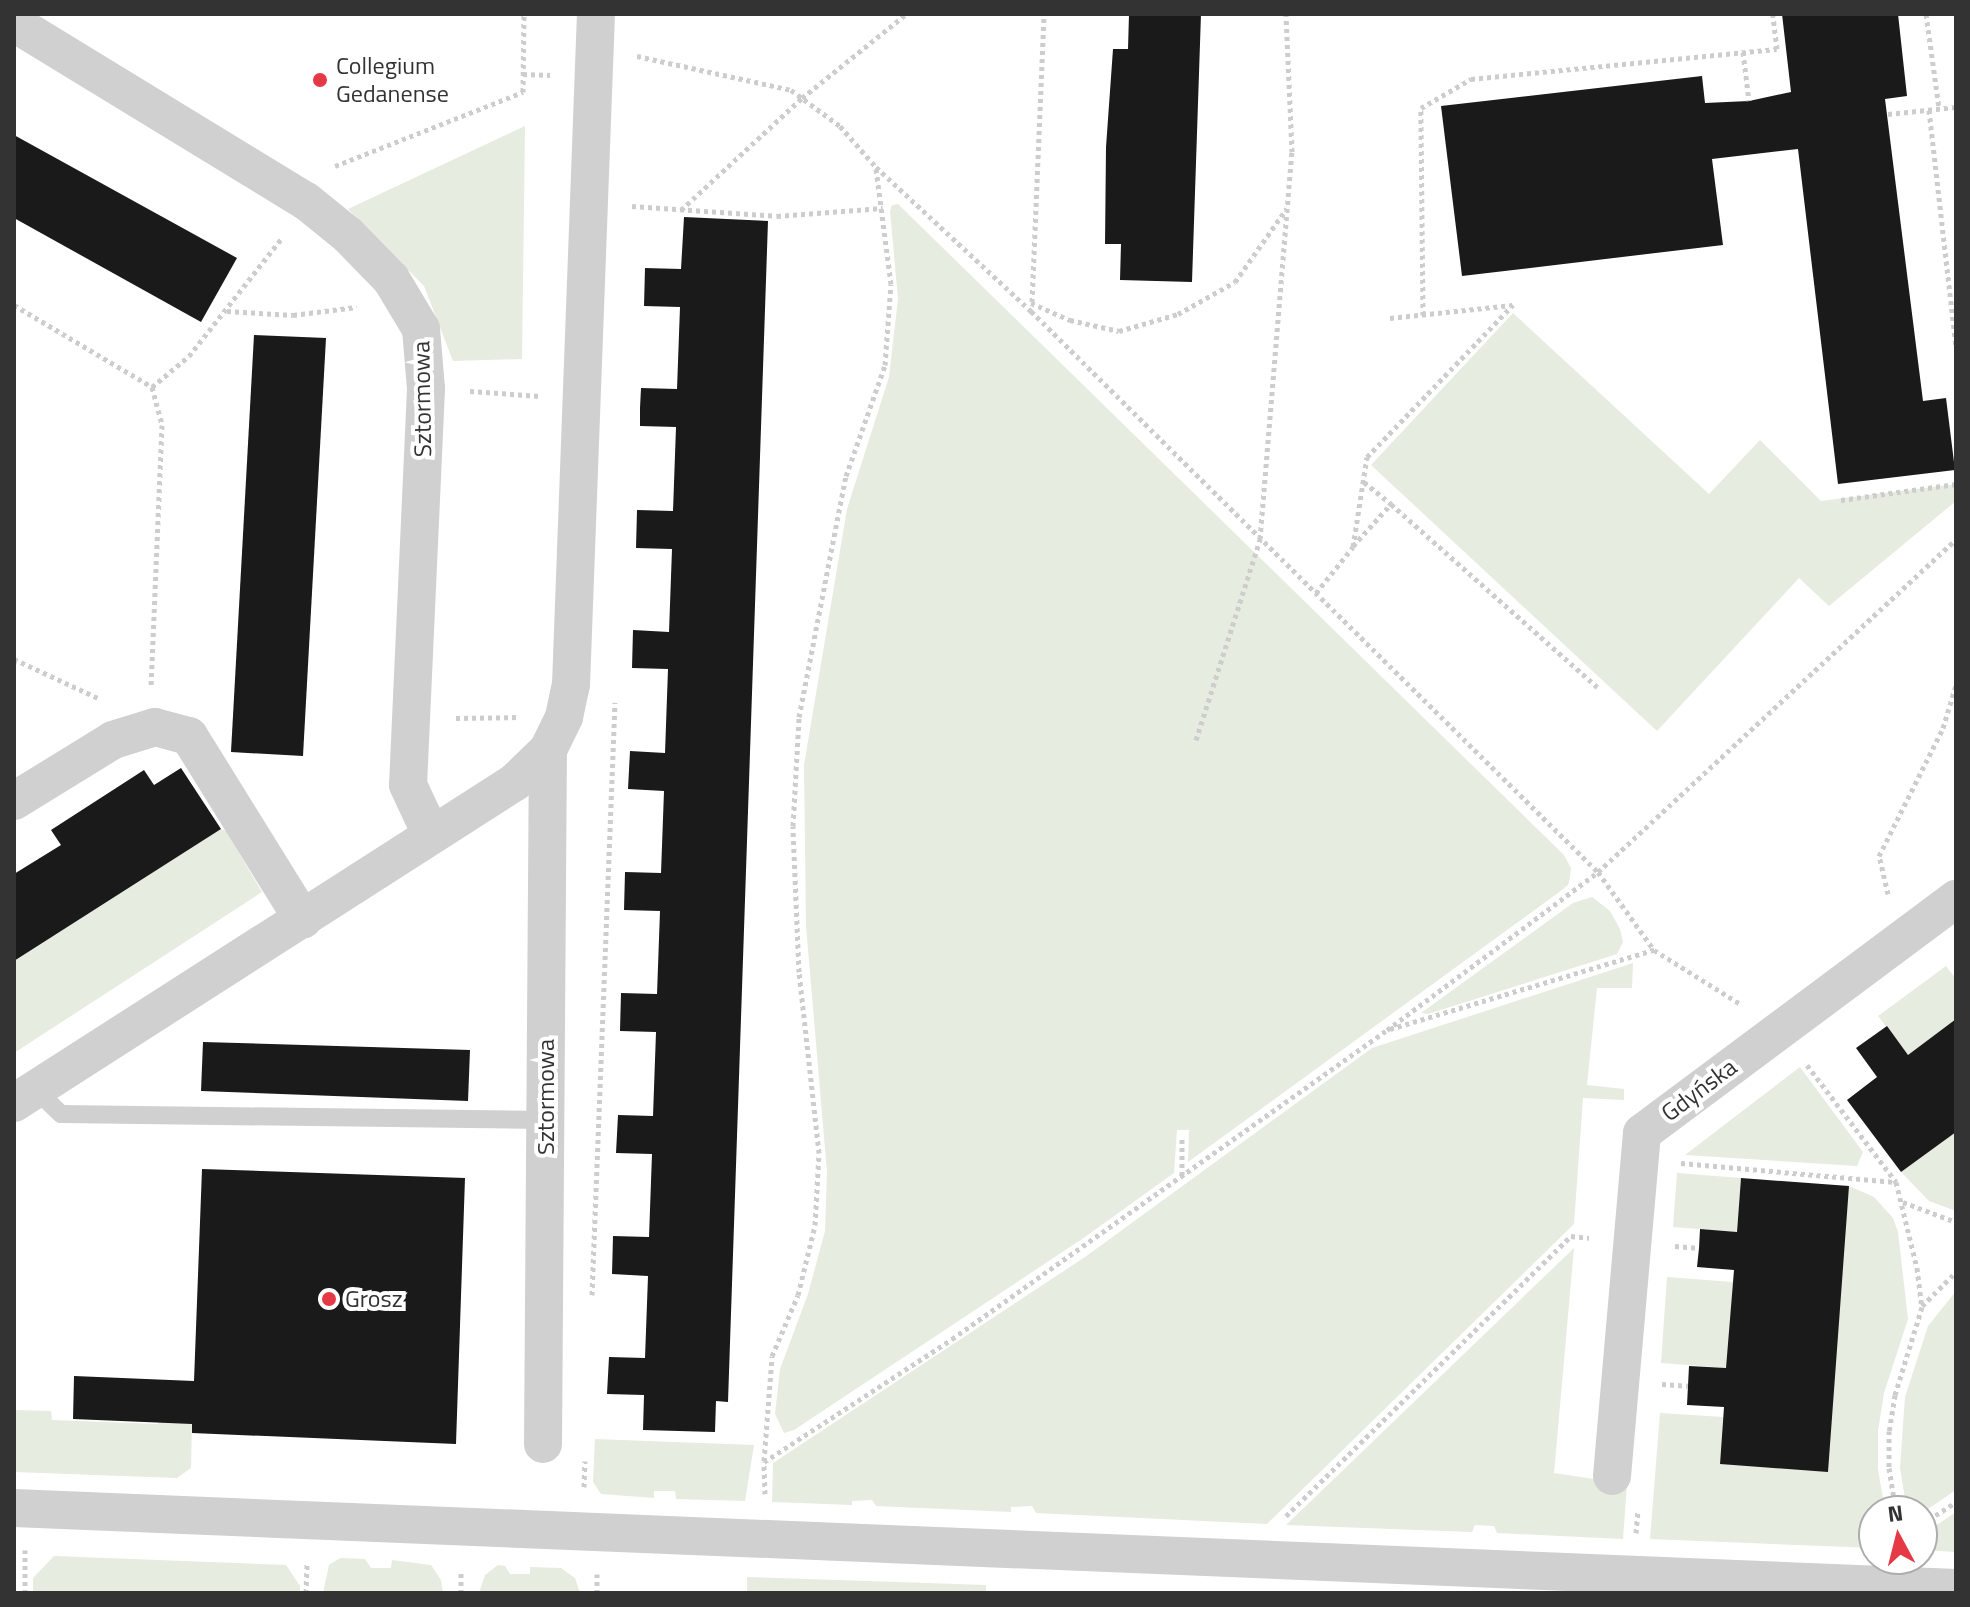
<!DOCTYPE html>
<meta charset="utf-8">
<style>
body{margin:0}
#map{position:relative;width:1970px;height:1607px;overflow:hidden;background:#fff;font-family:"Titillium Web",sans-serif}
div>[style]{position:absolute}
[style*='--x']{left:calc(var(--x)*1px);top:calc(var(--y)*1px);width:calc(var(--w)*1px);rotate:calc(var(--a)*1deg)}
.green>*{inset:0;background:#e6ecdf}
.building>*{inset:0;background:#1a1a1a}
.path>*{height:5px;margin-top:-2.5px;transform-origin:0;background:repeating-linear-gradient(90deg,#cdcdcd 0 4px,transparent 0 8px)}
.lane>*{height:18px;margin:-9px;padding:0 9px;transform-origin:9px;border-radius:9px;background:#d0d0d0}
.street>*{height:38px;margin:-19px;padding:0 19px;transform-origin:19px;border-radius:19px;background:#d0d0d0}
.dots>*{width:22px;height:22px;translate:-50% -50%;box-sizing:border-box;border:4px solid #fff;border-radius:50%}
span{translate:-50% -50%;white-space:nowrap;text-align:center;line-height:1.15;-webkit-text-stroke:8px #fff;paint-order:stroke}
.poi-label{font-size:24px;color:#333}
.left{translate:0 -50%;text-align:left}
.street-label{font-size:24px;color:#333}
.frame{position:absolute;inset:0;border:16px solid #333;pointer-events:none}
.north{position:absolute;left:1858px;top:1495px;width:80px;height:80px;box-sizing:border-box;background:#fff;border:2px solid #adadad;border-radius:50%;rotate:353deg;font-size:22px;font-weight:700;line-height:32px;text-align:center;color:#333}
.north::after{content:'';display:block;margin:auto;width:28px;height:36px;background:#e63946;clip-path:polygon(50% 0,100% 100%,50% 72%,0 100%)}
</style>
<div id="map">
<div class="green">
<i style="clip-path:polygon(525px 126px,522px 359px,453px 361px,424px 286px,348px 209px)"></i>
<i style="clip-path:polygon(898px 204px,1564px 855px,1571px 868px,1570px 878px,1568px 885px,1558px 893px,1188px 1162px,1189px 1130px,1177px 1130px,1174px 1173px,1085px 1237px,794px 1430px,784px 1433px,775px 1414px,780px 1369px,808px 1294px,825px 1231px,827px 1172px,806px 926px,804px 765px,847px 509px,889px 377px,898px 299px,890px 211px,892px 205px)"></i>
<i style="clip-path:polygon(1513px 313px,1709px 494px,1760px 440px,1821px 501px,1956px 484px,1956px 501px,1829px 606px,1799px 578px,1657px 731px,1371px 465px)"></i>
<i style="clip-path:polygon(221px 829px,226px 831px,262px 892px,14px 1053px,14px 961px)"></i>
<i style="clip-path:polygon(1592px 897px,1610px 911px,1620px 929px,1623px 942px,1617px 954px,1428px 1014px,1421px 1013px,1573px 903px)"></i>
<i style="clip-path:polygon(1633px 963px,1632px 988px,1597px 988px,1587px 1085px,1624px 1089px,1624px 1100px,1583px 1098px,1574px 1224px,1267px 1524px,1036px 1513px,1032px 1506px,1011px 1507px,1011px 1512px,876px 1506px,872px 1500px,852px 1501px,852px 1505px,772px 1502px,773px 1463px,1085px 1257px,1372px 1048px)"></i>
<i style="clip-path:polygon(1946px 966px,1956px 979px,1956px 1019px,1908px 1055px,1878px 1016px)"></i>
<i style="clip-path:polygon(1800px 1067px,1863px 1152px,1857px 1166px,1685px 1155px)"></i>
<i style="clip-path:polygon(1956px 1132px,1956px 1211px,1929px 1201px,1901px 1172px)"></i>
<i style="clip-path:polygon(1677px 1173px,1741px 1178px,1737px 1232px,1673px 1227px)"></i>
<i style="clip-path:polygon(1849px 1186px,1874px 1197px,1893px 1218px,1898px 1232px,1908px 1319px,1884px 1393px,1878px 1431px,1878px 1469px,1885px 1511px,1874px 1511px,1874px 1548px,1650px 1539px,1660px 1413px,1723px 1417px,1720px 1464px)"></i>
<i style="clip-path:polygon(1574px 1248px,1554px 1473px,1627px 1484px,1623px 1539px,1497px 1533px,1494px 1526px,1475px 1525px,1472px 1532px,1286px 1525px)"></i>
<i style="clip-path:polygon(1667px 1277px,1733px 1282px,1727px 1368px,1661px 1363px)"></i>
<i style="clip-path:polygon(1956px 1291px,1956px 1490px,1922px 1513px,1907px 1511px,1900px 1468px,1905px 1397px,1928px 1326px)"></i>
<i style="clip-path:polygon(14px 1410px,51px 1411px,52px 1420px,158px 1424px,160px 1418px,192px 1420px,191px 1468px,177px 1478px,14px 1472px)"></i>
<i style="clip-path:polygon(595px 1439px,754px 1445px,745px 1501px,676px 1499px,675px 1491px,654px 1491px,654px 1498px,601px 1494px,593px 1482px)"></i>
<i style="clip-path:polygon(1956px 1512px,1956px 1552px,1922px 1550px,1922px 1535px)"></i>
<i style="clip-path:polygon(54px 1556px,286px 1565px,300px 1586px,300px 1593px,33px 1593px,33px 1578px)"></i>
<i style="clip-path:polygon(340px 1558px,365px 1559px,371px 1568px,391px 1568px,392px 1560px,431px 1565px,441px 1580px,443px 1593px,323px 1593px,329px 1565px)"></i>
<i style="clip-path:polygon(498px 1565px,505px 1566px,510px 1574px,530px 1574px,530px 1567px,561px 1568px,575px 1578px,580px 1593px,479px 1593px,485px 1575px)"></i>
<i style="clip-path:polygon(747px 1577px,986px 1585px,986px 1593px,747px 1593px)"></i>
</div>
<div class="building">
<i style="clip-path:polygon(1129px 14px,1201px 14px,1192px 282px,1120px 280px,1121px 244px,1105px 244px,1106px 147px,1113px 49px,1128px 49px)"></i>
<i style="clip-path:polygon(1782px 14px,1898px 14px,1907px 96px,1885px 99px,1923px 401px,1946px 398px,1955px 470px,1838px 484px,1798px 149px,1712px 159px,1723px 245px,1462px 276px,1441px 106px,1702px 76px,1705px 103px,1749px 101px,1791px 92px)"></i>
<i style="clip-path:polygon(14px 135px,237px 258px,201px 322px,14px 218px)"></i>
<i style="clip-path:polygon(684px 217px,768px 221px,728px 1402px,716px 1401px,715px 1432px,643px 1430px,644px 1395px,607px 1394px,609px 1357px,645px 1358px,648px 1276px,612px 1274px,613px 1236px,649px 1237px,652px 1154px,616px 1153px,618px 1115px,653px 1116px,656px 1032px,620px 1031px,621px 993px,657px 994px,660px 911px,624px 910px,625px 872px,661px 873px,664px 791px,628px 789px,630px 751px,665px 753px,668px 669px,632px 668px,633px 630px,669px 632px,672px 549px,636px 548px,637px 510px,673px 511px,676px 427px,640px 426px,640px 408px,641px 388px,677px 389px,680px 307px,644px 306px,645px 268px,681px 269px)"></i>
<i style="clip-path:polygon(254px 335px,326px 338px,303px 756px,231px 752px)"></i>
<i style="clip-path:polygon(181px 768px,221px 829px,14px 961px,14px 874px,61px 845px,51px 830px,144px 770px,154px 785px)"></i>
<i style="clip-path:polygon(1956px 1019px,1956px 1132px,1901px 1172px,1847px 1100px,1877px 1077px,1856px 1048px,1887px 1026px,1908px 1055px)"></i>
<i style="clip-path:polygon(203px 1042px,470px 1050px,468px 1101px,201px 1091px)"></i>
<i style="clip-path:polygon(202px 1169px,465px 1178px,456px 1444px,192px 1433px,192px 1424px,73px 1419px,74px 1376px,194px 1381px)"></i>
<i style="clip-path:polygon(1741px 1178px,1849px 1186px,1828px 1472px,1720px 1464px,1724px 1407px,1687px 1405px,1689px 1366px,1726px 1368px,1734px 1270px,1697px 1267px,1699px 1248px,1700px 1229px,1737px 1232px)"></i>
</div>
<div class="path">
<i style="--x:1926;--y:14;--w:95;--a:82.1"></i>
<i style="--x:1743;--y:52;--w:49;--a:83"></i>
<i style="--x:637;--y:56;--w:158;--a:12.4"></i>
<i style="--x:791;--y:90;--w:61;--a:36.3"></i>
<i style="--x:840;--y:126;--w:55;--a:48.7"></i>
<i style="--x:876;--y:167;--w:212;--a:42.9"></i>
<i style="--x:1031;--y:311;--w:798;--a:44.7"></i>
<i style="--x:1598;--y:872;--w:96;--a:54.3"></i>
<i style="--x:1654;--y:950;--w:104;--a:32"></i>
<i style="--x:523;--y:74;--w:27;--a:2"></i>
<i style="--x:1929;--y:110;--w:239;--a:83.5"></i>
<i style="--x:1888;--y:114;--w:68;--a:-5.9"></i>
<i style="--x:335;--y:166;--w:202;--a:-21.5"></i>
<i style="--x:523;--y:92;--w:78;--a:-89.3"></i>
<i style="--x:632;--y:206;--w:145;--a:3.9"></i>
<i style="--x:777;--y:216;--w:106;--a:-4.3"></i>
<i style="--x:681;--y:210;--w:165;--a:-42.8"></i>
<i style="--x:802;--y:98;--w:134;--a:-38.9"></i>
<i style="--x:1032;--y:302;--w:288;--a:-87.6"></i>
<i style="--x:1031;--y:303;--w:43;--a:23.6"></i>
<i style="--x:1070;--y:320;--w:50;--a:12.7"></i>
<i style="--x:1119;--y:331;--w:61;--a:-16.1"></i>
<i style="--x:1178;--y:314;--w:65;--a:-29.3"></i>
<i style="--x:1235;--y:282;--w:90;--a:-54.9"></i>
<i style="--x:14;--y:305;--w:161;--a:30.7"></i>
<i style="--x:152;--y:387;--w:39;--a:75"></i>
<i style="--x:162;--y:425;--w:261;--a:92.4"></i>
<i style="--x:227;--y:311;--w:66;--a:3.5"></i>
<i style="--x:293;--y:315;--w:64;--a:-7.2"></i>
<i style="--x:1423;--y:315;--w:207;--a:-90.6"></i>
<i style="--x:1421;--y:108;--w:58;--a:-30.1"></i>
<i style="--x:1471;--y:79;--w:307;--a:-5.6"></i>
<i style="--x:1777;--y:49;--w:35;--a:-97"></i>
<i style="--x:1390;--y:318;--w:123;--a:-6.1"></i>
<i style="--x:152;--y:387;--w:48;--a:-40"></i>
<i style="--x:189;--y:356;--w:150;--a:-51.8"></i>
<i style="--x:470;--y:391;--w:70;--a:4.1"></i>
<i style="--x:1364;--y:482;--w:35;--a:39"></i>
<i style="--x:1841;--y:500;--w:116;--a:-7.9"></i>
<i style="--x:1353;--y:546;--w:57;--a:-47.9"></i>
<i style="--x:1391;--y:504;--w:276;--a:41.6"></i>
<i style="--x:1316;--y:593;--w:59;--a:-51.2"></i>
<i style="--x:1353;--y:547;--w:91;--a:-81.2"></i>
<i style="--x:1367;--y:457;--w:211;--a:-46.2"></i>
<i style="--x:14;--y:659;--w:95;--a:24.9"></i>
<i style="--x:456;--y:718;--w:62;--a:-0.9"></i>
<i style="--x:1196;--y:740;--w:211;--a:-72.3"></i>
<i style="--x:1260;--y:539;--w:388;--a:-85.3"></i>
<i style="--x:1292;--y:152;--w:138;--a:-92.5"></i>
<i style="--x:1888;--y:894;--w:39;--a:-103"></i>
<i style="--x:1879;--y:856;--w:143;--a:-63.4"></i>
<i style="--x:1943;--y:728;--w:45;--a:-73.2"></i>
<i style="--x:1390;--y:1029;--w:276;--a:-16.7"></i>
<i style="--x:1807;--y:1065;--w:147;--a:52.7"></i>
<i style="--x:1896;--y:1182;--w:89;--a:76.3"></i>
<i style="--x:1917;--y:1268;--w:39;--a:83"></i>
<i style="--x:1922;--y:1307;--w:92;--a:107.1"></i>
<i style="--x:1895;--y:1395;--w:36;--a:99"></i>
<i style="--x:1889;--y:1431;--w:37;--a:90"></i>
<i style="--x:1889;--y:1468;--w:44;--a:80.8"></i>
<i style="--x:1681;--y:1163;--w:215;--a:5.1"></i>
<i style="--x:1182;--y:1175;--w:39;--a:-90"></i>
<i style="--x:1903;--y:1202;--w:57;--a:20.7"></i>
<i style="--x:1675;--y:1246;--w:24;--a:5"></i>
<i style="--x:592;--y:1295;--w:593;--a:-87.78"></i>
<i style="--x:1922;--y:1306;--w:48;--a:-45"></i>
<i style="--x:1662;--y:1384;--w:26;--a:4"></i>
<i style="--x:764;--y:1461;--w:105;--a:-85.6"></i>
<i style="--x:772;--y:1356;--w:66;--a:-66.9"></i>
<i style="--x:798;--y:1295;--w:72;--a:-76.3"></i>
<i style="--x:815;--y:1225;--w:72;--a:-86.8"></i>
<i style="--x:819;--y:1153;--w:182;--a:-96.3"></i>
<i style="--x:799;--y:972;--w:146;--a:-92.4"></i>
<i style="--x:793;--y:826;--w:109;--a:-86.8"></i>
<i style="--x:799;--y:717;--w:246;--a:-79"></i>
<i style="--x:846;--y:476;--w:118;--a:-70.6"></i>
<i style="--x:885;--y:365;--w:81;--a:-85.8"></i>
<i style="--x:891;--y:284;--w:116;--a:-97.4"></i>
<i style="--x:584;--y:1487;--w:26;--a:-88"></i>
<i style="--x:765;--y:1494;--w:32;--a:-92"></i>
<i style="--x:764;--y:1462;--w:225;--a:-33.2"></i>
<i style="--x:952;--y:1339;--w:534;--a:-35.39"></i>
<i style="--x:1387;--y:1030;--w:264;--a:-36.8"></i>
<i style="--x:1598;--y:872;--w:489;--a:-42.9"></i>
<i style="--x:1286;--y:1516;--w:400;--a:-44.5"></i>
<i style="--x:1571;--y:1236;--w:18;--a:6"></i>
<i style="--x:1922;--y:1524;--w:40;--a:-32.9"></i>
<i style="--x:1636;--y:1533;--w:22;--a:-85"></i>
<i style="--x:597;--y:1574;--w:19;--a:90"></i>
<i style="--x:25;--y:1593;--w:43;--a:-90"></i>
<i style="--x:306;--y:1593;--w:31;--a:-88"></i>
<i style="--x:461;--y:1593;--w:23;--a:-90"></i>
</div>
<div class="lane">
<i style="--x:35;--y:1089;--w:36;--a:44"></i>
<i style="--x:61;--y:1114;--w:484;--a:0.7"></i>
</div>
<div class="street">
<i style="--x:14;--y:23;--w:342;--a:31.4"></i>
<i style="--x:306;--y:201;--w:54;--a:39"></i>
<i style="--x:348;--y:235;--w:62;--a:45.7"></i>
<i style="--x:391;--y:279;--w:58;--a:59"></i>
<i style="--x:421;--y:329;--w:60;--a:85.2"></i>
<i style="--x:426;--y:389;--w:396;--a:92.6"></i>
<i style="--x:408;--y:785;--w:54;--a:64.9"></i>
<i style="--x:14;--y:801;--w:116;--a:-31.6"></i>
<i style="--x:113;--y:740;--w:44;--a:-17.2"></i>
<i style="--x:155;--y:727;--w:35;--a:15"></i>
<i style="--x:189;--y:736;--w:216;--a:58.2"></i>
<i style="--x:14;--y:1103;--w:595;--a:-32.65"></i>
<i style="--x:515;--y:782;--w:46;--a:-44.1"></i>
<i style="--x:548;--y:750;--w:37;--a:-64"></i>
<i style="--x:564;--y:717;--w:33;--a:-78"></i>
<i style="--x:571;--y:685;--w:671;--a:-87.87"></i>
<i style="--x:543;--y:1444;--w:694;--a:-89.59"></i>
<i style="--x:1612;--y:1476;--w:344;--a:-85"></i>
<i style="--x:1642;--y:1133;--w:392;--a:-36.7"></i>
<i style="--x:14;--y:1508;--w:1944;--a:2.36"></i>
</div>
<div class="dots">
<i style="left:320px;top:80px;background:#e63946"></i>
<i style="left:329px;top:1299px;background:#e63946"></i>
</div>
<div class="poi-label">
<span class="left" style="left:336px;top:80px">Collegium<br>Gedanense</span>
<span class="left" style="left:345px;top:1299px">Grosz</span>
</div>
<div class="street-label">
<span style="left:422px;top:399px;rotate:-91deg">Sztormowa</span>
<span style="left:1699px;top:1090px;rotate:-37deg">Gdyńska</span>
<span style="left:546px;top:1097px;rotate:-90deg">Sztormowa</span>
</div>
<div class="frame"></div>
<div class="north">N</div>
</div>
